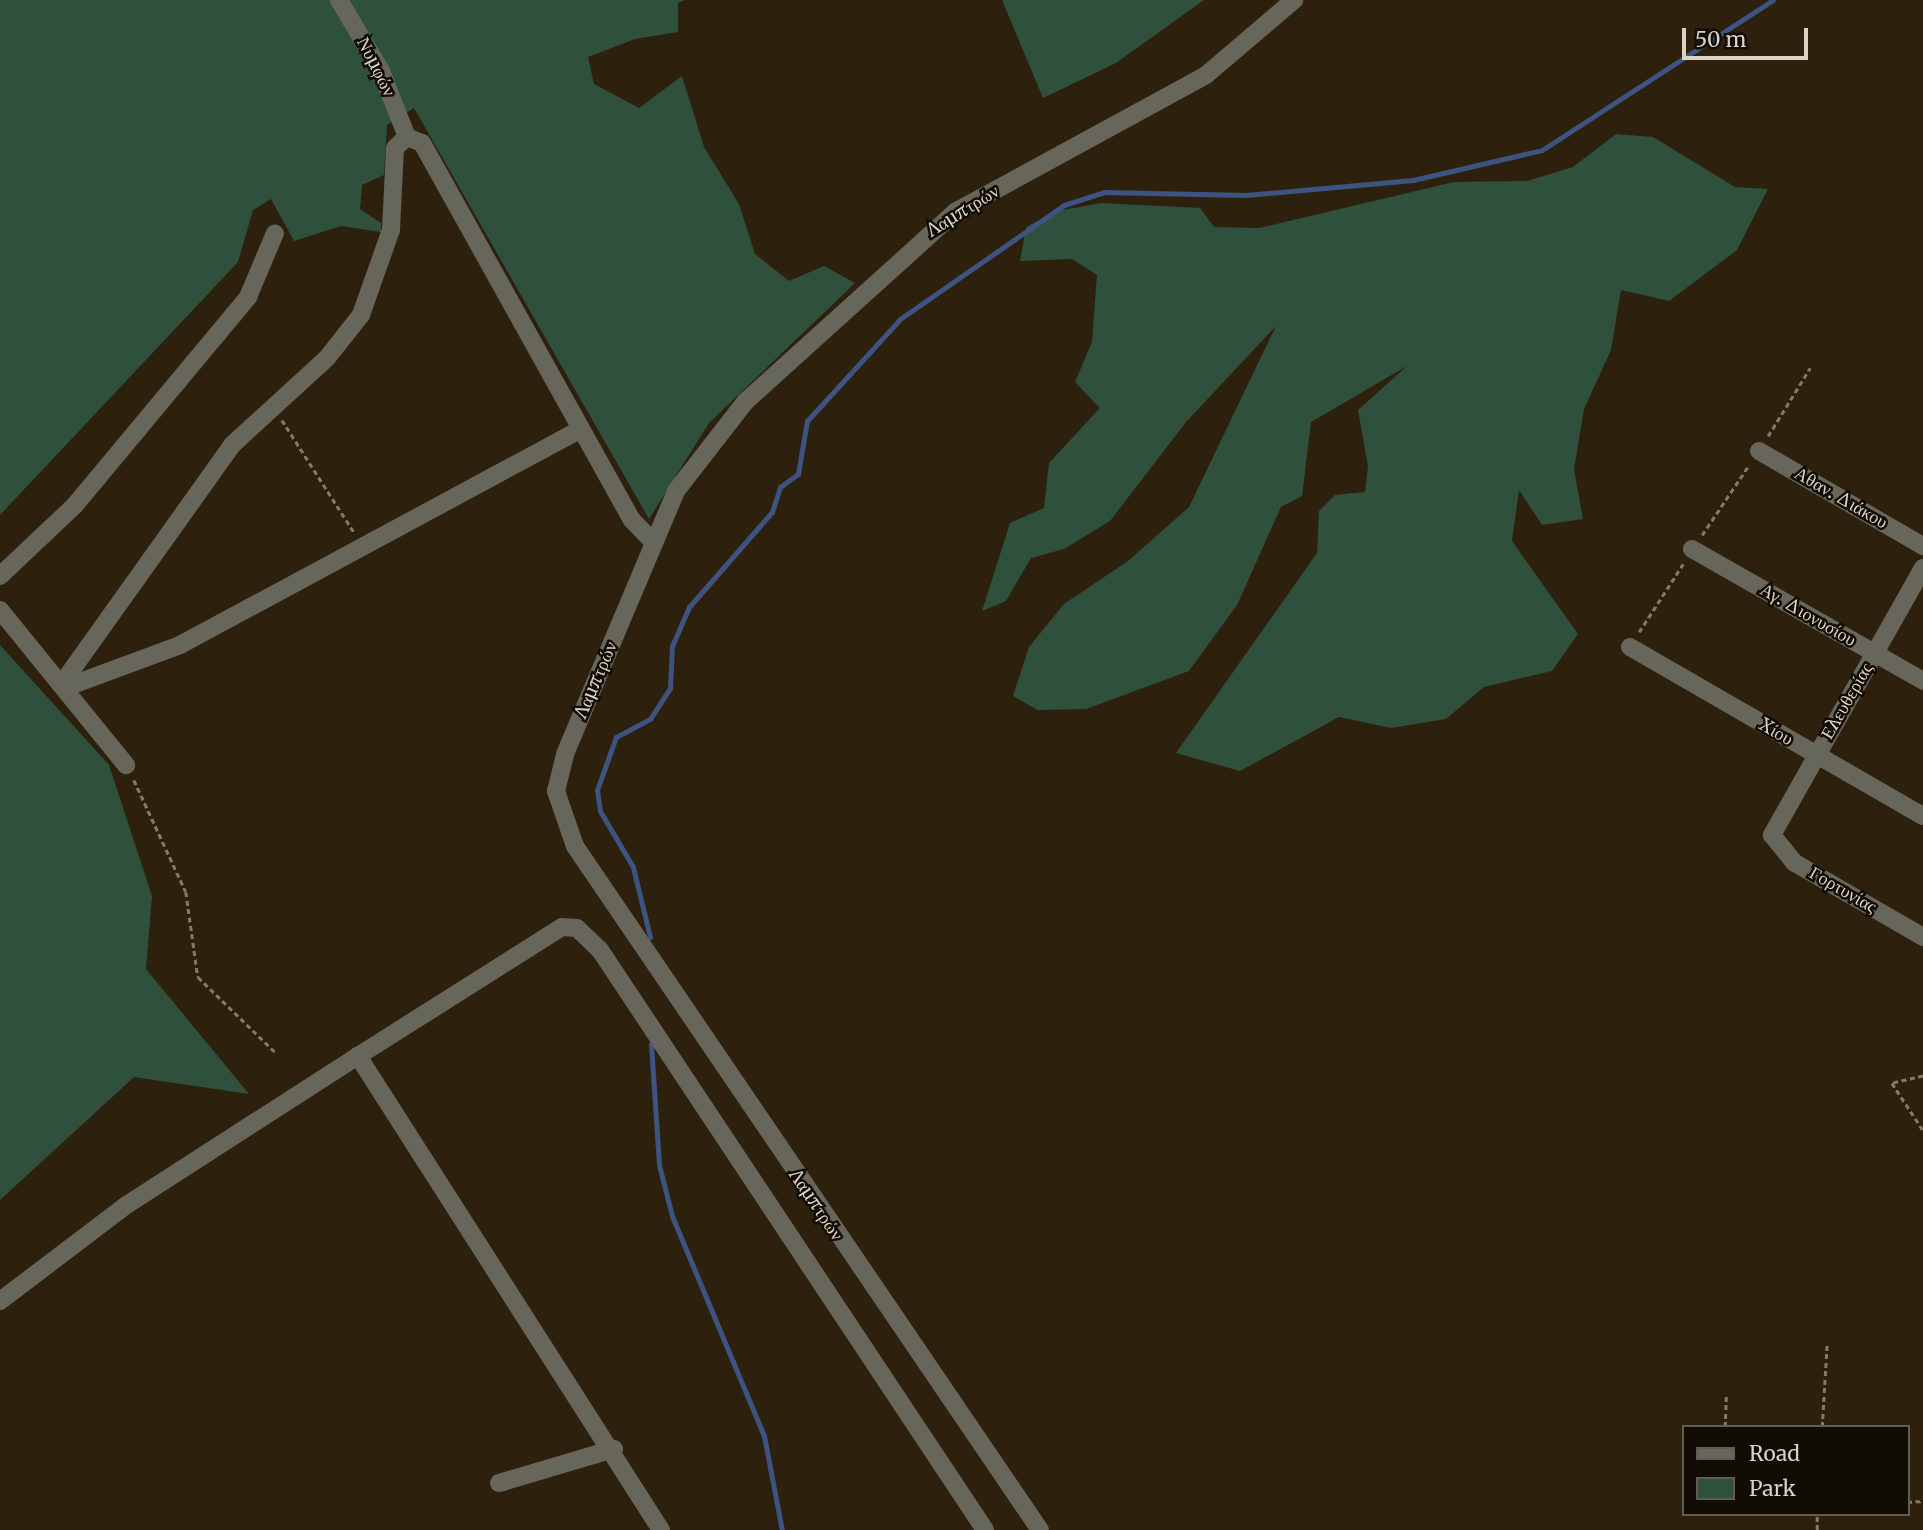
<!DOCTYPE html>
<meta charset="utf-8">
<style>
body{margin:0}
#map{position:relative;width:1923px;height:1530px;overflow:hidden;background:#2d210d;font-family:Merriweather,serif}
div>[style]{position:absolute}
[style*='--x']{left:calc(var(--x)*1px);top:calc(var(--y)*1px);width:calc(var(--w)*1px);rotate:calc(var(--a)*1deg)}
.green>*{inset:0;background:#2f503c}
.stream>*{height:5px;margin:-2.5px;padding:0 2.5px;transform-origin:2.5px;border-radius:2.5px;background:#3d5483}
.path>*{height:2.5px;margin-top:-1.25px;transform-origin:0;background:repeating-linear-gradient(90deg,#847a6a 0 5px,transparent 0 8.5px)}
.minor>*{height:18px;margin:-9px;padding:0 9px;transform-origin:9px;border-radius:9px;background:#66665b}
span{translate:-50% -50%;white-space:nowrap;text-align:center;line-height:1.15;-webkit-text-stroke:5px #110c04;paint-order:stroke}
.street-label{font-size:18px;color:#dad2c6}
.legend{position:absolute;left:1682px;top:1425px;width:228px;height:91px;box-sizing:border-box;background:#110c04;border:2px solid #615b52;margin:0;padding:9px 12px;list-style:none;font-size:21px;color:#dad2c6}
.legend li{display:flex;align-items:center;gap:14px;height:35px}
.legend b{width:35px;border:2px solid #615b52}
.scale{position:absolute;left:1682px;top:28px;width:126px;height:32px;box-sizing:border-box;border:4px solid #dad2c6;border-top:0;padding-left:9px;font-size:21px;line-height:24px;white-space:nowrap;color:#dad2c6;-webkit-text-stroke:5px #110c04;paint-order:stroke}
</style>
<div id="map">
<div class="green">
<i style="clip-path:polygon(0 0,685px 0,678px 3px,678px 32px,635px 39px,588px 57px,594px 84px,639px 108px,682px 76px,704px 147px,739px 204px,755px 254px,789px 281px,824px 266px,855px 283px,709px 423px,649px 519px,414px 108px,387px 125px,384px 175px,362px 185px,360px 209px,381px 223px,381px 232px,341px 226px,294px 241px,271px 199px,253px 210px,238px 262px,0 515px)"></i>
<i style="clip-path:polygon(1002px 0,1204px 0,1116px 63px,1043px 98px)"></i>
<i style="clip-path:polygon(1616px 134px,1653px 137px,1735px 187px,1768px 189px,1737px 250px,1669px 301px,1621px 290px,1611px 350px,1584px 409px,1574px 469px,1583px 519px,1542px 525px,1519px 490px,1512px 541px,1578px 634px,1552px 671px,1484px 687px,1446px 719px,1391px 728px,1339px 717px,1240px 771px,1176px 753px,1317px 553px,1319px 511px,1335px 495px,1365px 492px,1368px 466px,1358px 410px,1407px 366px,1311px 422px,1302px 496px,1281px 507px,1237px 605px,1189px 671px,1086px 709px,1038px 710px,1013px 696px,1029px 647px,1064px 604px,1128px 561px,1189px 507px,1276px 326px,1186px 422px,1110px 521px,1064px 549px,1031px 558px,1006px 601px,982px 611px,1010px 523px,1044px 508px,1049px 463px,1100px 408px,1075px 382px,1092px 342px,1097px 275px,1072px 259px,1020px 261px,1026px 227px,1057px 211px,1101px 203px,1200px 208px,1214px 227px,1259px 228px,1454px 182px,1527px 181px,1573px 167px)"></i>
<i style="clip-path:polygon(0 645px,109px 765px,152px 896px,146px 969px,249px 1094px,134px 1077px,0 1200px)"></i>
</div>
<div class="stream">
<i style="--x:650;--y:937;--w:72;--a:-103.7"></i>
<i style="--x:633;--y:867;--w:65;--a:-120.5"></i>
<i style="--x:600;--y:811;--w:21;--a:-98"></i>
<i style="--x:597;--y:790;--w:56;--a:-70.3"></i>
<i style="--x:616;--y:737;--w:38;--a:-28"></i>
<i style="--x:650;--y:719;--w:37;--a:-57"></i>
<i style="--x:670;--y:688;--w:42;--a:-87.3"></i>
<i style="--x:672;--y:646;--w:43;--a:-66.4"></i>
<i style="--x:689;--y:607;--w:126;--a:-48.9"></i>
<i style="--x:772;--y:512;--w:26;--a:-72"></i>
<i style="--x:780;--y:487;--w:22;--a:-36"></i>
<i style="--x:798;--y:474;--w:54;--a:-80.4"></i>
<i style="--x:807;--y:421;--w:138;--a:-47.6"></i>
<i style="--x:900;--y:319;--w:200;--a:-34.8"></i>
<i style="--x:1064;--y:205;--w:42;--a:-18"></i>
<i style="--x:1104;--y:192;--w:142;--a:1.2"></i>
<i style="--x:1246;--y:195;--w:168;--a:-5.1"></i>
<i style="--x:1413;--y:180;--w:132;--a:-13.1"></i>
<i style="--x:1542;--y:150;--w:275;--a:-33"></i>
<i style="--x:651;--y:1044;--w:121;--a:86.2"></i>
<i style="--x:659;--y:1165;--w:53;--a:75.7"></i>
<i style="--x:672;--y:1216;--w:238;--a:67.3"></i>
<i style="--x:764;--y:1436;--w:96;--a:79.2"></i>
</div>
<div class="path">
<i style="--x:282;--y:420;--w:133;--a:57.3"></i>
<i style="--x:1768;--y:436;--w:80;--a:-58.3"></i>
<i style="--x:1702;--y:535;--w:84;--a:-56.1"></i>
<i style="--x:1639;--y:632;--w:81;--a:-57.1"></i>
<i style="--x:134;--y:780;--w:123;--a:65.1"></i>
<i style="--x:186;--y:892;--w:86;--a:82"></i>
<i style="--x:198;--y:977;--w:107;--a:44.2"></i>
<i style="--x:1923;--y:1076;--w:32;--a:167"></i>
<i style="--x:1892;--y:1083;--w:56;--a:56.6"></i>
<i style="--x:1725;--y:1427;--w:33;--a:-88"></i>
<i style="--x:1822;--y:1427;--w:83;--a:-86.6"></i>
<i style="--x:1907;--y:1502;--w:16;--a:-4"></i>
<i style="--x:1817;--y:1530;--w:16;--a:-90"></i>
</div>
<div class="minor">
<i style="--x:339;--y:0;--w:82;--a:59.4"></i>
<i style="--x:381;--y:71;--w:71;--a:68.5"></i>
<i style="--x:1759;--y:451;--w:190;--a:30.1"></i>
<i style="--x:1692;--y:549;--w:266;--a:29.7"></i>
<i style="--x:1923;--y:568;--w:307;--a:119.5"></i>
<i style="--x:1772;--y:835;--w:36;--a:51"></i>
<i style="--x:1795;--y:863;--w:148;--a:30"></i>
<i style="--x:0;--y:576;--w:103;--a:-43.4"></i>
<i style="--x:75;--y:505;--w:271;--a:-50.2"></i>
<i style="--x:248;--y:297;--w:69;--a:-67.1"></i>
<i style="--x:0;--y:610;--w:200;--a:50.9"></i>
<i style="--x:1630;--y:647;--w:338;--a:30"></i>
<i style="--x:61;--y:685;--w:295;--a:-54.5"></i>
<i style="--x:232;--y:445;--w:129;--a:-42.5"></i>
<i style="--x:327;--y:358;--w:55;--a:-51.7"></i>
<i style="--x:361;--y:315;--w:90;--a:-70.6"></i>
<i style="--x:391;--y:230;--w:82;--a:-87.2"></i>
<i style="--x:395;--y:148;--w:16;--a:-43"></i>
<i style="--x:407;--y:137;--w:16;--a:22"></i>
<i style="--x:422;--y:143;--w:432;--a:60.9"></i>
<i style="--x:632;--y:520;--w:32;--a:46"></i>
<i style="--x:64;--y:688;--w:124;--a:-20.3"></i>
<i style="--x:180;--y:645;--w:455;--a:-28.3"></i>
<i style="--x:0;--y:1301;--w:157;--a:-37.2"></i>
<i style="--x:125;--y:1206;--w:277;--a:-32.8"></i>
<i style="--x:499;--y:1483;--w:120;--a:-16.5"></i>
<i style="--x:661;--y:1530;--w:563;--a:-122.59"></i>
<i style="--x:358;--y:1056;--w:241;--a:-32.3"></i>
<i style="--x:562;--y:927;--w:15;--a:4"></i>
<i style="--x:577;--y:928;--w:32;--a:44"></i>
<i style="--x:600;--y:950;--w:696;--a:56.42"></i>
<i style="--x:1040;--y:1530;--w:827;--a:-124.21"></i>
<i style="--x:575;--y:846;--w:58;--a:-109.1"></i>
<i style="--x:556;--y:791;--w:38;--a:-76"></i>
<i style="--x:565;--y:754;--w:285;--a:-67.1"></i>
<i style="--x:676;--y:491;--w:113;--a:-52.2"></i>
<i style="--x:745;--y:402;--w:283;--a:-42.1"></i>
<i style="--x:955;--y:212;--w:286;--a:-28.6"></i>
<i style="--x:1206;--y:75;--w:116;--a:-40.4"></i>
</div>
<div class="street-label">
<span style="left:376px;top:67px;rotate:63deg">Νυμφών</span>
<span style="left:963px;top:211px;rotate:-32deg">Λαμπτρών</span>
<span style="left:1841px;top:498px;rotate:30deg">Αθαν. Διάκου</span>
<span style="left:1808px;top:615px;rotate:30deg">Αγ. Διονυσίου</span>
<span style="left:596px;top:680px;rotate:-67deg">Λαμπτρών</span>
<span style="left:1847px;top:701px;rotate:-60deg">Ελευθερίας</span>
<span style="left:1776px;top:732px;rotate:30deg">Χίου</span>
<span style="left:1843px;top:890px;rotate:30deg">Γορτυνίας</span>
<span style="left:816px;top:1205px;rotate:56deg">Λαμπτρών</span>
</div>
<ul class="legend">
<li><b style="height:9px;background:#66665b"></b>Road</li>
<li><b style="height:19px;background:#2f503c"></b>Park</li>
</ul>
<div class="scale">50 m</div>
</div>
